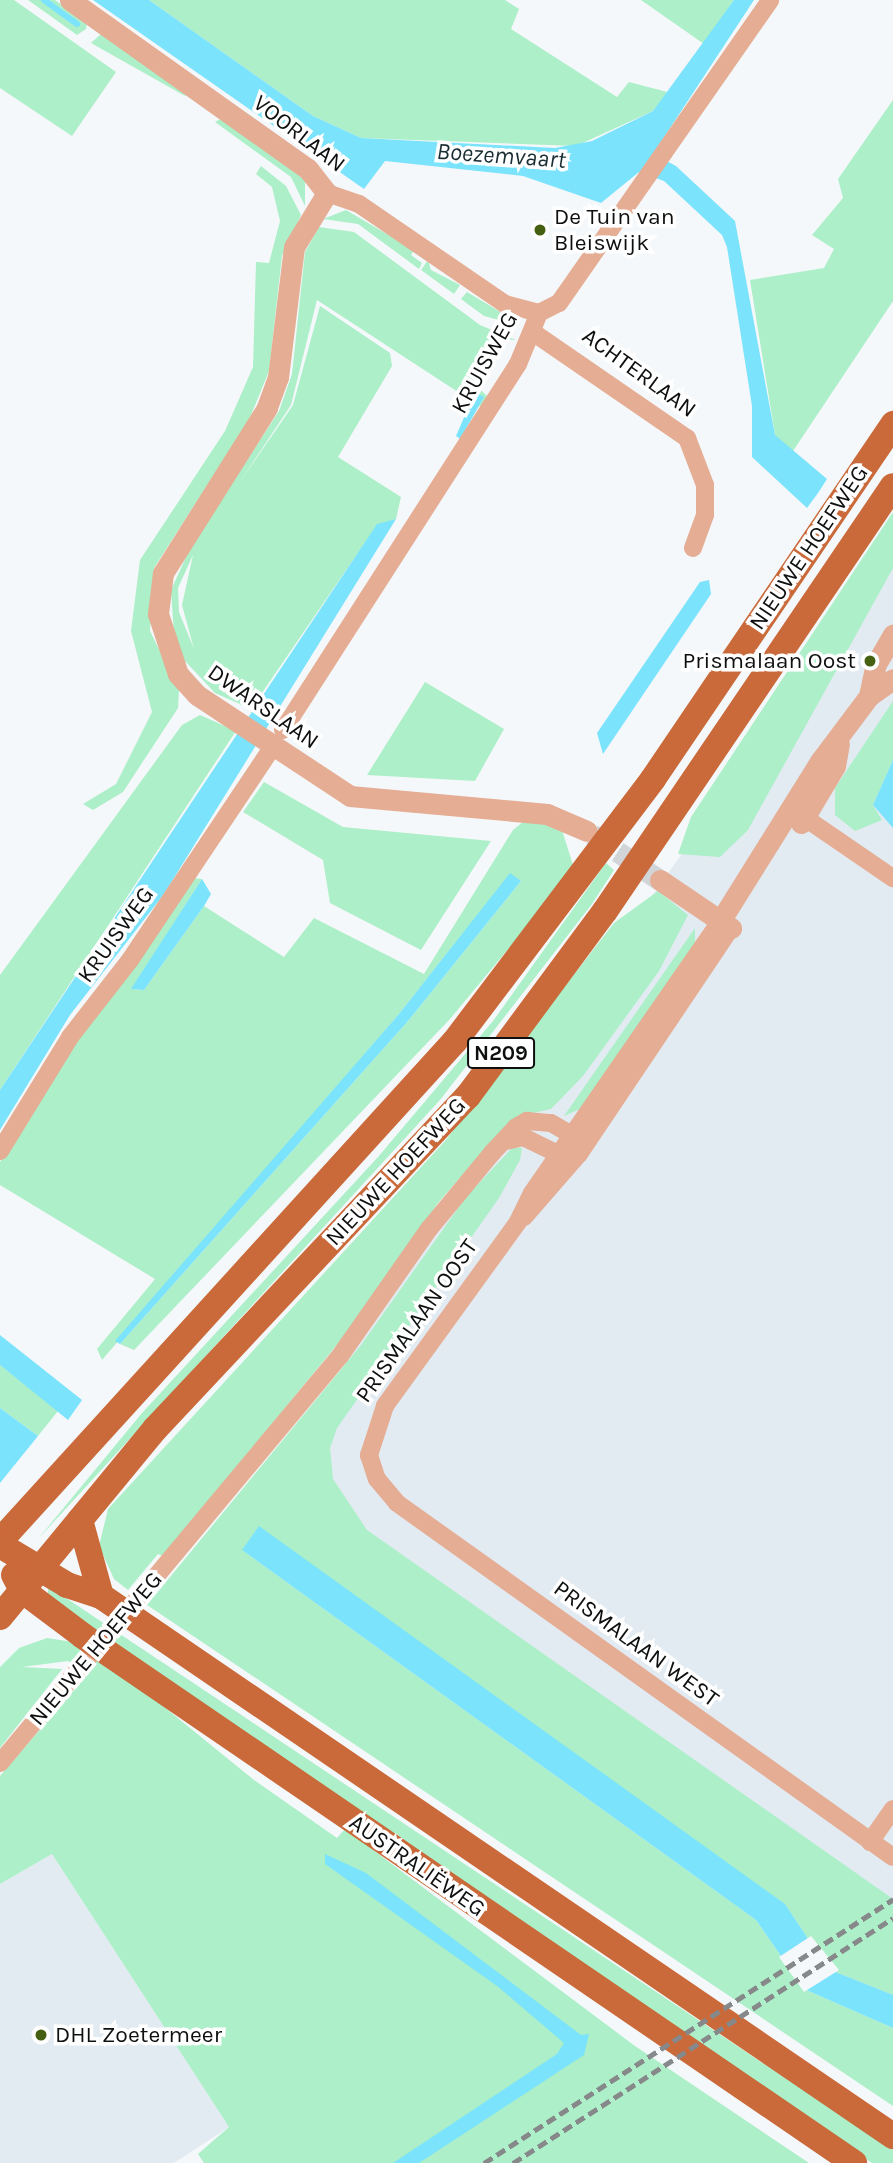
<!DOCTYPE html>
<meta charset="utf-8">
<style>
body{margin:0}
#map{position:relative;width:893px;height:2163px;overflow:hidden;background:#f5f8fa;font-family:Karla,sans-serif}
div>[style]{position:absolute}
[style*='--x']{left:calc(var(--x)*1px);top:calc(var(--y)*1px);width:calc(var(--w)*1px);rotate:calc(var(--a)*1deg)}
.built>*{inset:0;background:#e3ebf2}
.green>*{inset:0;background:#acefc8}
.water>*{inset:0;background:#7be3fc}
.pier>*{inset:0;background:#f5f8fa}
.stream>*{height:6px;margin:-3px;padding:0 3px;transform-origin:3px;border-radius:3px;background:#7be3fc}
.tertiary-tunnel>*{height:21px;margin-top:-10.5px;transform-origin:0;background:repeating-linear-gradient(90deg,#d2d5d7 0 21px,transparent 0 31px)}
.minor>*{height:18px;margin:-9px;padding:0 9px;transform-origin:9px;border-radius:9px;background:#e4ad94}
.tertiary>*{height:21px;margin:-10.5px;padding:0 10.5px;transform-origin:10.5px;border-radius:10.5px;background:#e4ad94}
.primary>*{height:26px;margin:-13px;padding:0 13px;transform-origin:13px;border-radius:13px;background:#ca6939}
.rail>*{height:5px;margin-top:-2.5px;transform-origin:0;background:repeating-linear-gradient(90deg,#868889 0 10px,transparent 0 15px)}
.dots>*{width:19px;height:19px;translate:-50% -50%;box-sizing:border-box;border:4px solid #fff;border-radius:50%}
span{translate:-50% -50%;white-space:nowrap;text-align:center;line-height:1.15;-webkit-text-stroke:7px #fff;paint-order:stroke}
.shield-label span{padding:2px 5px;background:#fff;border:2px solid;border-radius:5px;-webkit-text-stroke-width:0}
.shield-label{font-size:21px;color:#0e0f0f;font-weight:700}
.street-label{font-size:23px;color:#0e0f0f}
.poi-label{font-size:23px;color:#0e0f0f}
.left{translate:0 -50%;text-align:left}
.right{translate:-100% -50%;text-align:right}
.water-label{font-size:24px;color:#1a2d32;font-style:italic}
</style>
<div id="map">
<div class="built">
<i style="clip-path:polygon(893px 556px,893px 2013px,259px 1500px,564px 1020px)"></i>
<i style="clip-path:polygon(52px 1854px,229px 2127px,174px 2163px,0 2163px,0 1884px)"></i>
</div>
<div class="green">
<i style="clip-path:polygon(0 0,14px 0,116px 72px,72px 136px,0 88px)"></i>
<i style="clip-path:polygon(28px 0,55px 0,87px 23px,86px 29px,77px 35px)"></i>
<i style="clip-path:polygon(149px 0,505px 0,519px 9px,511px 29px,617px 97px,629px 82px,671px 93px,653px 111px,576px 146px,361px 138px,313px 116px)"></i>
<i style="clip-path:polygon(641px 0,734px 0,704px 44px)"></i>
<i style="clip-path:polygon(102px 33px,185px 93px,185px 96px,91px 43px)"></i>
<i style="clip-path:polygon(893px 100px,893px 301px,791px 454px,775px 435px,750px 280px,824px 268px,834px 249px,812px 235px,843px 198px,838px 179px)"></i>
<i style="clip-path:polygon(222px 118px,305px 180px,305px 206px,291px 177px,215px 122px)"></i>
<i style="clip-path:polygon(261px 166px,286px 186px,301px 215px,282px 256px,269px 371px,249px 420px,154px 568px,150px 631px,179px 690px,178px 708px,123px 792px,93px 810px,83px 804px,116px 784px,152px 712px,131px 631px,140px 560px,225px 431px,253px 367px,256px 262px,269px 263px,280px 221px,272px 187px,256px 174px)"></i>
<i style="clip-path:polygon(346px 210px,414px 250px,411px 255px,422px 263px,419px 269px,358px 224px,323px 219px)"></i>
<i style="clip-path:polygon(evenodd,319px 227px,354px 232px,480px 325px,516px 340px,499px 339px,473px 382px,490px 399px,484px 409px,317px 300px,291px 405px,240px 482px,293px 405px,320px 306px,390px 353px,392px 366px,338px 457px,401px 497px,396px 519px,377px 525px,251px 709px,215px 693px,184px 660px,174px 635px,171px 590px,192px 544px,279px 411px,292px 374px,305px 252px,319px 227px,193px 555px,182px 605px,194px 649px,179px 612px,178px 588px,193px 555px)"></i>
<i style="clip-path:polygon(428px 260px,431px 270px,460px 285px,454px 294px,421px 270px)"></i>
<i style="clip-path:polygon(467px 292px,517px 322px,517px 325px,484px 316px,461px 299px)"></i>
<i style="clip-path:polygon(893px 512px,893px 568px,748px 830px,720px 857px,678px 854px,691px 817px)"></i>
<i style="clip-path:polygon(425px 682px,504px 729px,475px 781px,367px 775px)"></i>
<i style="clip-path:polygon(893px 701px,893px 760px,873px 805px,882px 820px,855px 831px,835px 815px,835px 788px)"></i>
<i style="clip-path:polygon(200px 715px,236px 731px,0 1090px,0 975px,182px 725px)"></i>
<i style="clip-path:polygon(264px 782px,343px 827px,491px 841px,421px 950px,330px 903px,323px 860px,243px 812px)"></i>
<i style="clip-path:polygon(524px 821px,561px 827px,573px 865px,539px 912px,450px 1019px,134px 1350px,120px 1344px,408px 1021px,521px 881px,510px 874px,399px 1014px,102px 1360px,97px 1349px,155px 1279px,0 1185px,0 1162px,61px 1061px,193px 878px,202px 879px,132px 989px,144px 990px,204px 906px,284px 957px,314px 918px,424px 974px,513px 830px)"></i>
<i style="clip-path:polygon(606px 863px,614px 870px,592px 904px,440px 1100px,38px 1539px,142px 1413px,378px 1157px,493px 1021px)"></i>
<i style="clip-path:polygon(658px 891px,688px 915px,659px 971px,583px 1076px,551px 1109px,519px 1116px,478px 1157px,438px 1203px,359px 1318px,163px 1556px,158px 1554px,128px 1590px,114px 1579px,99px 1546px,108px 1509px,445px 1141px,614px 923px)"></i>
<i style="clip-path:polygon(695px 928px,695px 947px,582px 1108px,564px 1116px)"></i>
<i style="clip-path:polygon(513px 1147px,522px 1148px,520px 1160px,499px 1198px,337px 1428px,330px 1448px,333px 1479px,367px 1530px,893px 1899px,893px 1995px,828px 1969px,785px 1904px,242px 1550px,756px 1920px,804px 1989px,893px 2028px,893px 2106px,147px 1605px,361px 1345px,466px 1197px)"></i>
<i style="clip-path:polygon(0 1365px,58px 1411px,38px 1436px,0 1408px)"></i>
<i style="clip-path:polygon(48px 1586px,893px 2150px,893px 2163px,872px 2163px,735px 2071px,48px 1599px)"></i>
<i style="clip-path:polygon(47px 1638px,73px 1642px,142px 1689px,254px 1780px,337px 1838px,345px 1829px,635px 2046px,809px 2163px,204px 2163px,198px 2154px,229px 2127px,52px 1854px,0 1884px,0 1776px,87px 1675px,68px 1661px,22px 1667px,62px 1669px,0 1748px,0 1667px,19px 1648px)"></i>
</div>
<div class="water">
<i style="clip-path:polygon(93px 0,149px 0,313px 116px,361px 138px,555px 148px,592px 141px,653px 111px,734px 0,754px 0,653px 154px,676px 166px,735px 221px,775px 435px,827px 479px,818px 493px,807px 508px,752px 457px,752px 406px,727px 247px,722px 235px,664px 181px,639px 172px,601px 203px,523px 176px,385px 161px,364px 189px)"></i>
<i style="clip-path:polygon(475px 392px,484px 397px,460px 439px,456px 436px)"></i>
<i style="clip-path:polygon(396px 519px,164px 894px,70px 1015px,0 1130px,0 1090px,377px 524px)"></i>
<i style="clip-path:polygon(709px 580px,711px 594px,603px 754px,597px 733px,700px 582px)"></i>
<i style="clip-path:polygon(893px 760px,893px 828px,873px 805px)"></i>
<i style="clip-path:polygon(510px 873px,521px 881px,408px 1021px,120px 1344px,115px 1341px,399px 1014px)"></i>
<i style="clip-path:polygon(202px 879px,211px 894px,204px 906px,144px 990px,131px 989px)"></i>
<i style="clip-path:polygon(0 1335px,82px 1400px,68px 1420px,0 1365px)"></i>
<i style="clip-path:polygon(0 1408px,38px 1436px,0 1483px)"></i>
<i style="clip-path:polygon(259px 1526px,785px 1904px,828px 1969px,893px 1995px,893px 2028px,804px 1989px,756px 1920px,242px 1550px)"></i>
<i style="clip-path:polygon(325px 1854px,366px 1873px,581px 2035px,589px 2034px,584px 2055px,419px 2163px,393px 2163px,557px 2054px,564px 2043px,497px 1986px,325px 1864px)"></i>
</div>
<div class="pier">
<i style="clip-path:polygon(811px 1936px,839px 1970px,804px 1992px,779px 1957px)"></i>
</div>
<div class="stream">
<i style="--x:44;--y:0;--w:41;--a:36"></i>
</div>
<div class="tertiary-tunnel">
<i style="--x:592;--y:834;--w:82;--a:34.1"></i>
</div>
<div class="minor">
<i style="--x:327;--y:193;--w:34;--a:19"></i>
<i style="--x:359;--y:204;--w:177;--a:34.4"></i>
<i style="--x:505;--y:304;--w:35;--a:15"></i>
<i style="--x:534;--y:333;--w:186;--a:34.5"></i>
<i style="--x:687;--y:438;--w:50;--a:69"></i>
<i style="--x:705;--y:485;--w:30;--a:90"></i>
<i style="--x:705;--y:515;--w:35;--a:110"></i>
<i style="--x:283;--y:730;--w:435;--a:-57.3"></i>
<i style="--x:518;--y:364;--w:55;--a:-67.6"></i>
<i style="--x:539;--y:313;--w:22;--a:-27"></i>
<i style="--x:559;--y:303;--w:369;--a:-55.1"></i>
<i style="--x:795;--y:811;--w:119;--a:34.4"></i>
<i style="--x:719;--y:923;--w:328;--a:124.7"></i>
<i style="--x:532;--y:1193;--w:32;--a:116"></i>
<i style="--x:518;--y:1222;--w:227;--a:125.9"></i>
<i style="--x:385;--y:1406;--w:52;--a:108.1"></i>
<i style="--x:369;--y:1455;--w:25;--a:72"></i>
<i style="--x:377;--y:1479;--w:31;--a:50"></i>
<i style="--x:397;--y:1503;--w:609;--a:35.52"></i>
<i style="--x:0;--y:1151;--w:134;--a:-58.4"></i>
<i style="--x:70;--y:1037;--w:98;--a:-52.1"></i>
<i style="--x:130;--y:960;--w:255;--a:-56.2"></i>
<i style="--x:524;--y:1217;--w:84;--a:-48.9"></i>
<i style="--x:579;--y:1154;--w:271;--a:-56.1"></i>
<i style="--x:0;--y:1763;--w:530;--a:-50.13"></i>
<i style="--x:340;--y:1356;--w:155;--a:-55"></i>
<i style="--x:429;--y:1229;--w:99;--a:-50.3"></i>
<i style="--x:492;--y:1153;--w:35;--a:-47"></i>
<i style="--x:516;--y:1127;--w:13;--a:-29"></i>
<i style="--x:527;--y:1121;--w:24;--a:5"></i>
<i style="--x:551;--y:1123;--w:24;--a:30"></i>
<i style="--x:572;--y:1135;--w:20;--a:70"></i>
<i style="--x:579;--y:1154;--w:21;--a:180"></i>
<i style="--x:558;--y:1154;--w:39;--a:-154"></i>
<i style="--x:523;--y:1137;--w:18;--a:167"></i>
<i style="--x:870;--y:1842;--w:40;--a:-55.1"></i>
</div>
<div class="tertiary">
<i style="--x:70;--y:0;--w:292;--a:35.4"></i>
<i style="--x:308;--y:169;--w:31;--a:52"></i>
<i style="--x:327;--y:193;--w:63;--a:121.4"></i>
<i style="--x:294;--y:247;--w:131;--a:97"></i>
<i style="--x:278;--y:377;--w:33;--a:110"></i>
<i style="--x:267;--y:408;--w:195;--a:122.2"></i>
<i style="--x:163;--y:573;--w:41;--a:97"></i>
<i style="--x:158;--y:614;--w:63;--a:71.6"></i>
<i style="--x:178;--y:674;--w:28;--a:48"></i>
<i style="--x:197;--y:695;--w:183;--a:33.4"></i>
<i style="--x:350;--y:796;--w:198;--a:5.2"></i>
<i style="--x:547;--y:814;--w:43;--a:23"></i>
<i style="--x:869;--y:696;--w:29;--a:-35"></i>
<i style="--x:801;--y:823;--w:66;--a:-59.2"></i>
<i style="--x:835;--y:766;--w:22;--a:-80"></i>
<i style="--x:660;--y:880;--w:86;--a:34.1"></i>
<i style="--x:719;--y:923;--w:192;--a:-58"></i>
<i style="--x:821;--y:760;--w:80;--a:-53.1"></i>
<i style="--x:869;--y:696;--w:33;--a:-78"></i>
<i style="--x:876;--y:664;--w:34;--a:-60"></i>
</div>
<div class="primary">
<i style="--x:80;--y:1520;--w:79;--a:74.6"></i>
<i style="--x:0;--y:1541;--w:676;--a:-47.7"></i>
<i style="--x:455;--y:1041;--w:328;--a:-52.9"></i>
<i style="--x:653;--y:779;--w:429;--a:-55.9"></i>
<i style="--x:0;--y:1545;--w:78;--a:30.8"></i>
<i style="--x:67;--y:1585;--w:36;--a:18"></i>
<i style="--x:101;--y:1596;--w:959;--a:34.29"></i>
<i style="--x:14;--y:1575;--w:17;--a:62"></i>
<i style="--x:22;--y:1590;--w:76;--a:37"></i>
<i style="--x:83;--y:1636;--w:934;--a:34.35"></i>
<i style="--x:0;--y:1617;--w:244;--a:-50.5"></i>
<i style="--x:155;--y:1429;--w:457;--a:-46.8"></i>
<i style="--x:468;--y:1096;--w:230;--a:-53.5"></i>
<i style="--x:605;--y:911;--w:513;--a:-55.88"></i>
</div>
<div class="rail">
<i style="--x:484;--y:2163;--w:487;--a:-32.8"></i>
<i style="--x:513;--y:2163;--w:452;--a:-32.8"></i>
</div>
<div class="dots">
<i style="left:540px;top:230px;background:#446010"></i>
<i style="left:870px;top:661px;background:#446010"></i>
<i style="left:41px;top:2035px;background:#446010"></i>
</div>
<div class="shield-label">
<span style="left:501px;top:1053px">N209</span>
</div>
<div class="street-label">
<span style="left:299px;top:134px;rotate:38deg">VOORLAAN</span>
<span style="left:485px;top:363px;rotate:-61deg">KRUISWEG</span>
<span style="left:639px;top:373px;rotate:36deg">ACHTERLAAN</span>
<span style="left:809px;top:548px;rotate:-56deg">NIEUWE HOEFWEG</span>
<span style="left:263px;top:707px;rotate:35deg">DWARSLAAN</span>
<span style="left:116px;top:935px;rotate:-54deg">KRUISWEG</span>
<span style="left:396px;top:1172px;rotate:-47deg">NIEUWE HOEFWEG</span>
<span style="left:417px;top:1321px;rotate:-55deg">PRISMALAAN OOST</span>
<span style="left:636px;top:1644px;rotate:36deg">PRISMALAAN WEST</span>
<span style="left:96px;top:1649px;rotate:-50deg">NIEUWE HOEFWEG</span>
<span style="left:417px;top:1866px;rotate:35deg">AUSTRALIËWEG</span>
</div>
<div class="poi-label">
<span class="left" style="left:554px;top:230px">De Tuin van<br>Bleiswijk</span>
<span class="right" style="left:856px;top:661px">Prismalaan Oost</span>
<span class="left" style="left:55px;top:2035px">DHL Zoetermeer</span>
</div>
<div class="water-label">
<span style="left:501px;top:156px;rotate:4deg">Boezemvaart</span>
</div>
</div>
